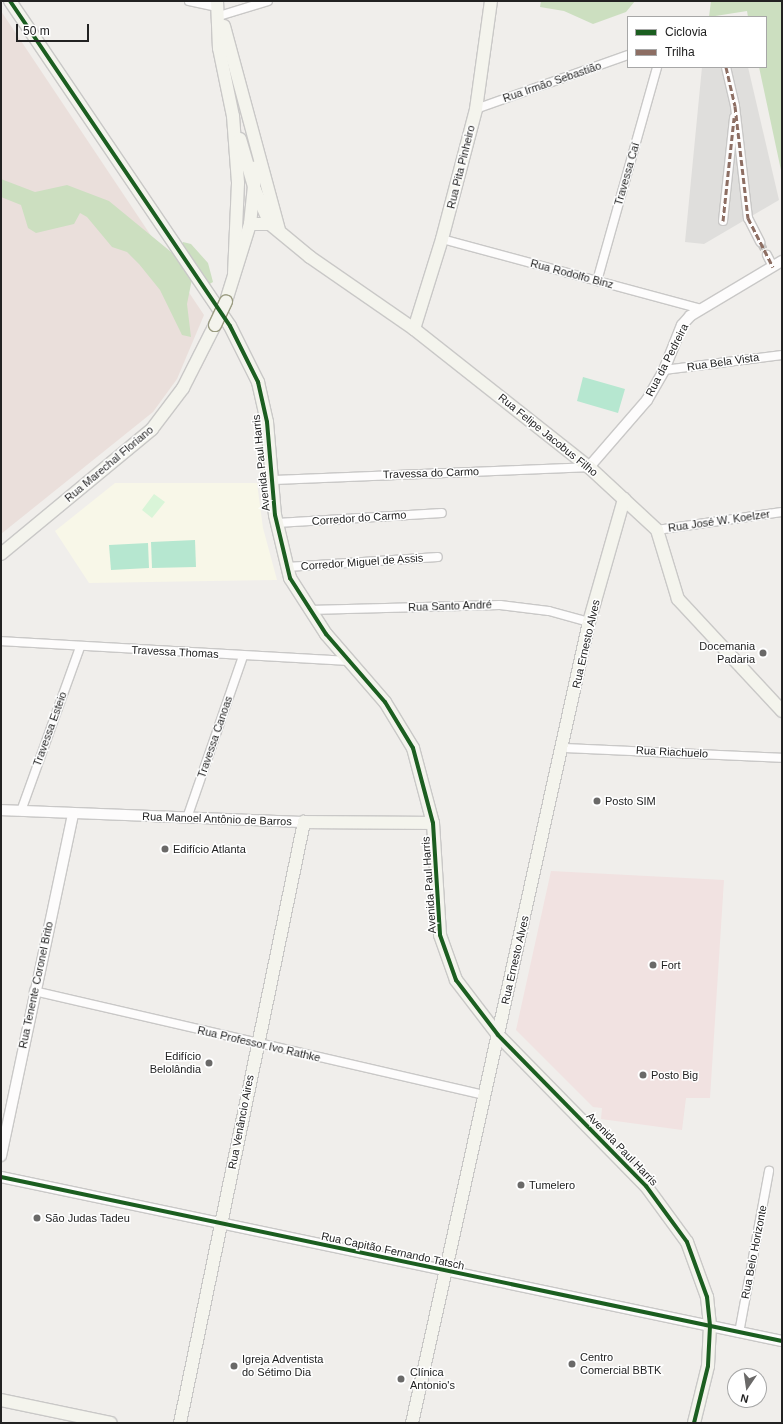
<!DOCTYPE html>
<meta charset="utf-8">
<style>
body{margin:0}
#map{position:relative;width:783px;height:1424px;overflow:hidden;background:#f0eeeb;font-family:Helvetica,sans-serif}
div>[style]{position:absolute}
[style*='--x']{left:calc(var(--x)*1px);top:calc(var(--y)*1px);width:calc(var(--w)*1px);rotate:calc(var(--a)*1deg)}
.residential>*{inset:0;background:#dfdedc}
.commercial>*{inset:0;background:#f1e2e1}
.education>*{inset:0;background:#f8f7e8}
.military>*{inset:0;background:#eadfdb}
.forest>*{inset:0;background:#ccdfc0}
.park>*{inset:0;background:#d9f5d8}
.pitch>*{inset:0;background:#b6e7d0}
.minor-tunnel>*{height:8px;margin-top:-4px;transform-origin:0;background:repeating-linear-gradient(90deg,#c7c5c3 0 8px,transparent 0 12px)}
.roads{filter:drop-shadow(1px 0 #c9c8c7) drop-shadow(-1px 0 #c9c8c7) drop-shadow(0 1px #c9c8c7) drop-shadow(0 -1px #c9c8c7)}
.minor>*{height:8px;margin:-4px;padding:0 4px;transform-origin:4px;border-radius:4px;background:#fdfcfc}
.tertiary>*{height:10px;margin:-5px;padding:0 5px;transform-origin:5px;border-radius:5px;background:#fdfcfc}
.secondary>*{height:12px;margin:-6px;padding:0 6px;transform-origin:6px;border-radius:6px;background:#f4f4ed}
.bridges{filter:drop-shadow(1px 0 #9a9b81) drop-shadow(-1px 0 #9a9b81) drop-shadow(0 1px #9a9b81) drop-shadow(0 -1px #9a9b81)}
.secondary-bridge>*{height:12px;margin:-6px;padding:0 6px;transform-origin:6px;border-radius:6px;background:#f4f4ed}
.quiet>*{height:3px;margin-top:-1.5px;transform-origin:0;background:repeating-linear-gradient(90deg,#8d6e63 0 6px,transparent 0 9px)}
.cycleway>*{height:4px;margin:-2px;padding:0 2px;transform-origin:2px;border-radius:2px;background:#1b5e20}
.dots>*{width:11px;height:11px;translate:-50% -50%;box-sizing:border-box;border:2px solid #fff;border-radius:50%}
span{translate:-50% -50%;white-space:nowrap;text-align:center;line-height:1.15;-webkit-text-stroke:3px #fff;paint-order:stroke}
.street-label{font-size:11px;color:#222}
.poi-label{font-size:11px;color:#222}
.right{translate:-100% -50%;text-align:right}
.left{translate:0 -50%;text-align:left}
.frame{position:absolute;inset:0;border:2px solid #222;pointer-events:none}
.legend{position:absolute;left:627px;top:16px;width:140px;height:52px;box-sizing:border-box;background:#fff;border:1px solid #a7a7a7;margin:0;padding:5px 7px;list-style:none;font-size:12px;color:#222}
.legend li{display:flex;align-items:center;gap:8px;height:20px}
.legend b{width:20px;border:1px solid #a7a7a7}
.north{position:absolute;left:727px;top:1368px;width:40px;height:40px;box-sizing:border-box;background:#fff;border:1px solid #a7a7a7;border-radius:50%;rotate:193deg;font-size:11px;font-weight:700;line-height:16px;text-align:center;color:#222}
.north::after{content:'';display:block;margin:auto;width:14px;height:18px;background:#6a6968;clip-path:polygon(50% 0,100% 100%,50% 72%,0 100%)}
.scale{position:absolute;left:16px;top:24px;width:73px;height:18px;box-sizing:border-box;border:2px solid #222;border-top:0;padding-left:5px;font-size:12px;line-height:14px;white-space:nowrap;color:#222;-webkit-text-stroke:3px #fff;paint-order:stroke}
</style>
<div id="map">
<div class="residential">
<i style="clip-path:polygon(702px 67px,748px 67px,779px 200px,704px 244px,685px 242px)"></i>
</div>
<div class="commercial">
<i style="clip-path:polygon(551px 871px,724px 880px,710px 1098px,686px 1098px,682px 1130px,601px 1119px,602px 1108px,593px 1107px,516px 1030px)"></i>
</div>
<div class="education">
<i style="clip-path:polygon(115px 483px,257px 483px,263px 528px,277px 580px,89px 583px,55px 531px)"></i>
</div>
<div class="military">
<i style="clip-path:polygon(1px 11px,204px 315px,177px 379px,153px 412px,1px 534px)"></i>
</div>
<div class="forest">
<i style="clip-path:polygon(541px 1px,635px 1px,626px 12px,593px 24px,564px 11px,540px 7px)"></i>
<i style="clip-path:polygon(711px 1px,782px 1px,782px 175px,759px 67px,766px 67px,766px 17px,748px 17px,747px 11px,709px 17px)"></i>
<i style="clip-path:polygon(1px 179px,35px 192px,67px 185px,109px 201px,176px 256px,183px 242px,191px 244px,208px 263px,213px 282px,206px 286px,192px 279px,187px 304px,191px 337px,182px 335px,160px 290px,139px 264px,127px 252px,112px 247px,87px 217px,80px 213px,74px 224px,36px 233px,28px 228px,21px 205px,1px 197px)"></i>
</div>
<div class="park">
<i style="clip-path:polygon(154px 494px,165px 502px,152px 518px,142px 510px)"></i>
</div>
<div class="pitch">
<i style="clip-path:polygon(583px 377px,625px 389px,618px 413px,577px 401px)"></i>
<i style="clip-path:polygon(195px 540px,196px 567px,152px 568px,151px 542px)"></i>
<i style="clip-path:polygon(148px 543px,149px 568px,111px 570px,109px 545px)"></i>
</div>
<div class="minor-tunnel">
<i style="--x:760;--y:242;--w:15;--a:62"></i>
</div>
<div class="roads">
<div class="minor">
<i style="--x:189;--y:1;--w:30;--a:12"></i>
<i style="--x:219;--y:16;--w:51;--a:-17"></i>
<i style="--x:726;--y:67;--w:40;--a:77"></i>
<i style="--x:735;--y:106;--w:113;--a:83.4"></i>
<i style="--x:748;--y:218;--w:27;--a:63"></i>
<i style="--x:476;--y:109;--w:161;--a:-19.6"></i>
<i style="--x:723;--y:221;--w:104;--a:-83.9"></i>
<i style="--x:442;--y:239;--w:269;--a:15.1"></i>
<i style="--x:767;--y:255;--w:13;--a:63"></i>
<i style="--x:597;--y:281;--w:222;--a:-74.3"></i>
<i style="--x:664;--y:370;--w:119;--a:-7.2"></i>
<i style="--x:272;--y:480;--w:317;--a:-2.3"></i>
<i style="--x:277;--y:523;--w:165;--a:-3.5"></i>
<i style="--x:657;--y:530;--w:126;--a:-8.2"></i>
<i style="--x:287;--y:567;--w:151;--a:-3.8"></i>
<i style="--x:309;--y:610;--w:191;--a:-1.5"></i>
<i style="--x:500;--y:605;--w:49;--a:7"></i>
<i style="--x:549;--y:611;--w:41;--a:15.4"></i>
<i style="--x:1;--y:641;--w:349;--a:3.3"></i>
<i style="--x:563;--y:748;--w:219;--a:2.6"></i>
<i style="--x:21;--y:811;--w:174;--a:-70.2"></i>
<i style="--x:187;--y:818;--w:171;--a:-70.9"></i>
<i style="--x:34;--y:991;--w:463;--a:13"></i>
<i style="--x:739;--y:1333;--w:165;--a:-79.5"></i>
</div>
<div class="tertiary">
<i style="--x:589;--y:467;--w:89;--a:-49.1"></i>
<i style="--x:647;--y:400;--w:34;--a:-60"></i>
<i style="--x:664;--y:370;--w:48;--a:-68.2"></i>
<i style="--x:682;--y:325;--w:12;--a:-48"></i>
<i style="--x:690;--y:316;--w:107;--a:-30.9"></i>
<i style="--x:1;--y:810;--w:303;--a:2.3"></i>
<i style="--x:1;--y:1156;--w:350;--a:-78.1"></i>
<i style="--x:1;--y:1177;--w:798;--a:11.86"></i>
</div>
<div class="secondary">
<i style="--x:10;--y:1;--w:392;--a:55.9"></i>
<i style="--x:230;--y:326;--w:63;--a:63.4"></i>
<i style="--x:258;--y:382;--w:41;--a:77.3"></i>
<i style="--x:267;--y:422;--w:93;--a:85.1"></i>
<i style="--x:275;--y:515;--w:65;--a:76.6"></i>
<i style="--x:290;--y:578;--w:67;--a:57.3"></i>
<i style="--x:326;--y:634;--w:90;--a:49.1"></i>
<i style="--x:385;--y:702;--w:54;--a:58.7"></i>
<i style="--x:413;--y:748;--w:78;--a:75.1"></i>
<i style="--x:433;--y:823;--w:112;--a:86.4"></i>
<i style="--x:440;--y:935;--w:48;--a:70.4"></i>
<i style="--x:456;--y:980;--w:69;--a:52.6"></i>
<i style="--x:498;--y:1035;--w:211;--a:45.6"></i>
<i style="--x:646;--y:1186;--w:69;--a:53.8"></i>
<i style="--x:687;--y:1242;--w:59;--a:70"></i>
<i style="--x:707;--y:1297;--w:29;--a:84"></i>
<i style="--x:710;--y:1326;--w:40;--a:92.9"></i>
<i style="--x:708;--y:1366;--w:59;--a:103.8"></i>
<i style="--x:217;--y:1;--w:47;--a:87.6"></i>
<i style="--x:219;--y:48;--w:69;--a:78.4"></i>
<i style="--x:233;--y:116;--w:67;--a:85.7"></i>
<i style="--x:238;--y:183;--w:90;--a:92.5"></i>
<i style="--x:224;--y:26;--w:211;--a:74.9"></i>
<i style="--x:240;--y:139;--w:53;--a:73.6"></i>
<i style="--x:255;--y:190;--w:32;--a:66"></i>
<i style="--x:250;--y:224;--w:20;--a:0"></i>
<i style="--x:270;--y:224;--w:52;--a:39.5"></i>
<i style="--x:310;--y:257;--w:126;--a:34.7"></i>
<i style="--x:414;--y:329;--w:223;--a:38.3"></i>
<i style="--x:589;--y:467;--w:93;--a:42.8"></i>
<i style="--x:657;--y:530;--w:72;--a:73.1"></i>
<i style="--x:678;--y:599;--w:153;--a:47.1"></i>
<i style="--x:226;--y:301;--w:81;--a:-72.7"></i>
<i style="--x:250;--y:224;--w:57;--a:-84"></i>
<i style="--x:414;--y:329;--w:94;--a:-72.7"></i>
<i style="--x:442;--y:239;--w:134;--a:-75.3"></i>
<i style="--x:476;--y:109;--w:109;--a:-82.1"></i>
<i style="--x:1;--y:554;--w:196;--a:-39.6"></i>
<i style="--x:152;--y:429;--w:51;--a:-52.9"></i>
<i style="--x:183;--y:388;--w:71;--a:-63.1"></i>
<i style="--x:1;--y:1400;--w:112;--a:11.8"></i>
<i style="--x:180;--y:1423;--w:614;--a:-78.34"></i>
<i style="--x:304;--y:822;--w:129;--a:0.4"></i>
<i style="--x:412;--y:1423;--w:820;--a:-77.54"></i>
<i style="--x:589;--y:622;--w:128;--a:-74.1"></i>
</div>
</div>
<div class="bridges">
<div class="secondary-bridge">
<i style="--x:215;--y:325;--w:26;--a:-65"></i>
</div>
</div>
<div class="quiet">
<i style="--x:726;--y:67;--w:40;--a:77"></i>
<i style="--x:735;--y:106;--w:113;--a:83.4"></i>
<i style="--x:748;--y:218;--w:55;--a:63"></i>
<i style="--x:723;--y:221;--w:104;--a:-83.9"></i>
</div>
<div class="cycleway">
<i style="--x:10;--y:1;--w:392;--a:55.9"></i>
<i style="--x:230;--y:326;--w:63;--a:63.4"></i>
<i style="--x:258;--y:382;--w:41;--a:77.3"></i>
<i style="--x:267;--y:422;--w:93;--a:85.1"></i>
<i style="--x:275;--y:515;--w:65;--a:76.6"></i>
<i style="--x:290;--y:578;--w:67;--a:57.3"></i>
<i style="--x:326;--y:634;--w:90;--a:49.1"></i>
<i style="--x:385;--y:702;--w:54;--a:58.7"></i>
<i style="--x:413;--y:748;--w:78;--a:75.1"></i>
<i style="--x:433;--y:823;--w:112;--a:86.4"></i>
<i style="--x:440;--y:935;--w:48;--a:70.4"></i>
<i style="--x:456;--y:980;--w:69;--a:52.6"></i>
<i style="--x:498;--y:1035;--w:211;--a:45.6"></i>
<i style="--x:646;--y:1186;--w:69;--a:53.8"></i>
<i style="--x:687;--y:1242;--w:59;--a:70"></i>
<i style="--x:707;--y:1297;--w:29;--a:84"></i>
<i style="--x:710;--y:1326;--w:40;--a:92.9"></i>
<i style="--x:708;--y:1366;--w:59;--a:103.8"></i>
<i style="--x:1;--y:1177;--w:798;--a:11.86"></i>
</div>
<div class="dots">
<i style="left:763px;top:653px;background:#6a6968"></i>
<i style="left:597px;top:801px;background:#6a6968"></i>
<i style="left:165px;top:849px;background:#6a6968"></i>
<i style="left:653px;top:965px;background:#6a6968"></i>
<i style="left:209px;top:1063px;background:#6a6968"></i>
<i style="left:643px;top:1075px;background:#6a6968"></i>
<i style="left:521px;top:1185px;background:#6a6968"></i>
<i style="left:37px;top:1218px;background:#6a6968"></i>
<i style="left:572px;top:1364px;background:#6a6968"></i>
<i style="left:234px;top:1366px;background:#6a6968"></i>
<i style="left:401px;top:1379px;background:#6a6968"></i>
</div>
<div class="street-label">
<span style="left:552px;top:82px;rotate:-19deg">Rua Irmão Sebastião</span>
<span style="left:461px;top:167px;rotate:-76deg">Rua Pita Pinheiro</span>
<span style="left:627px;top:174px;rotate:-74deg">Travessa Caí</span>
<span style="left:572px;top:274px;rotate:15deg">Rua Rodolfo Binz</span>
<span style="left:667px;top:360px;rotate:-63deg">Rua da Pedreira</span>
<span style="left:723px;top:362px;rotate:-8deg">Rua Bela Vista</span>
<span style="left:548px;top:435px;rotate:39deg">Rua Felipe Jacobus Filho</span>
<span style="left:261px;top:463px;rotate:-96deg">Avenida Paul Harris</span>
<span style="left:109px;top:464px;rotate:-40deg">Rua Marechal Floriano</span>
<span style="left:431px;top:473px;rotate:-2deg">Travessa do Carmo</span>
<span style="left:359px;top:518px;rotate:-4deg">Corredor do Carmo</span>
<span style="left:719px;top:521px;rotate:-8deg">Rua José W. Koelzer</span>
<span style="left:362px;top:562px;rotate:-4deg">Corredor Miguel de Assis</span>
<span style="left:450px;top:606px;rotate:-2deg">Rua Santo André</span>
<span style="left:586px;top:644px;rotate:-77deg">Rua Ernesto Alves</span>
<span style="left:175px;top:652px;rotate:3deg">Travessa Thomas</span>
<span style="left:50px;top:729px;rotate:-70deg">Travessa Esteio</span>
<span style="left:215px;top:737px;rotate:-71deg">Travessa Canoas</span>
<span style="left:672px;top:752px;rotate:3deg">Rua Riachuelo</span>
<span style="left:217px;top:819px;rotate:2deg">Rua Manoel Antônio de Barros</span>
<span style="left:429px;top:885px;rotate:-94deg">Avenida Paul Harris</span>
<span style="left:515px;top:960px;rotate:-77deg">Rua Ernesto Alves</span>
<span style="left:36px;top:985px;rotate:-78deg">Rua Tenente Coronel Brito</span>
<span style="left:259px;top:1044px;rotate:13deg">Rua Professor Ivo Rathke</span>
<span style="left:241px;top:1122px;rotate:-79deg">Rua Venâncio Aires</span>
<span style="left:622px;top:1149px;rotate:46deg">Avenida Paul Harris</span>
<span style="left:393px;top:1251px;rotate:12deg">Rua Capitão Fernando Tatsch</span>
<span style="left:754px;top:1252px;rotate:-79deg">Rua Belo Horizonte</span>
</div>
<div class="poi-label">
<span class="right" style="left:755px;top:653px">Docemania<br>Padaria</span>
<span class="left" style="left:605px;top:801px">Posto SIM</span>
<span class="left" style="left:173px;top:849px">Edifício Atlanta</span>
<span class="left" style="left:661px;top:965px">Fort</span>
<span class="right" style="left:201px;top:1063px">Edifício<br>Belolândia</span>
<span class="left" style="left:651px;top:1075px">Posto Big</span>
<span class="left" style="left:529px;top:1185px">Tumelero</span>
<span class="left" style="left:45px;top:1218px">São Judas Tadeu</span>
<span class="left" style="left:580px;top:1364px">Centro<br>Comercial BBTK</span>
<span class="left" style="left:242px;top:1366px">Igreja Adventista<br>do Sétimo Dia</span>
<span class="left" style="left:410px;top:1379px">Clínica<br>Antonio's</span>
</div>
<div class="frame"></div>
<ul class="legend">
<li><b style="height:5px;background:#1b5e20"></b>Ciclovia</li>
<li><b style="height:5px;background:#8d6e63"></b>Trilha</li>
</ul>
<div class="north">N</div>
<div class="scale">50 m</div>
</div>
